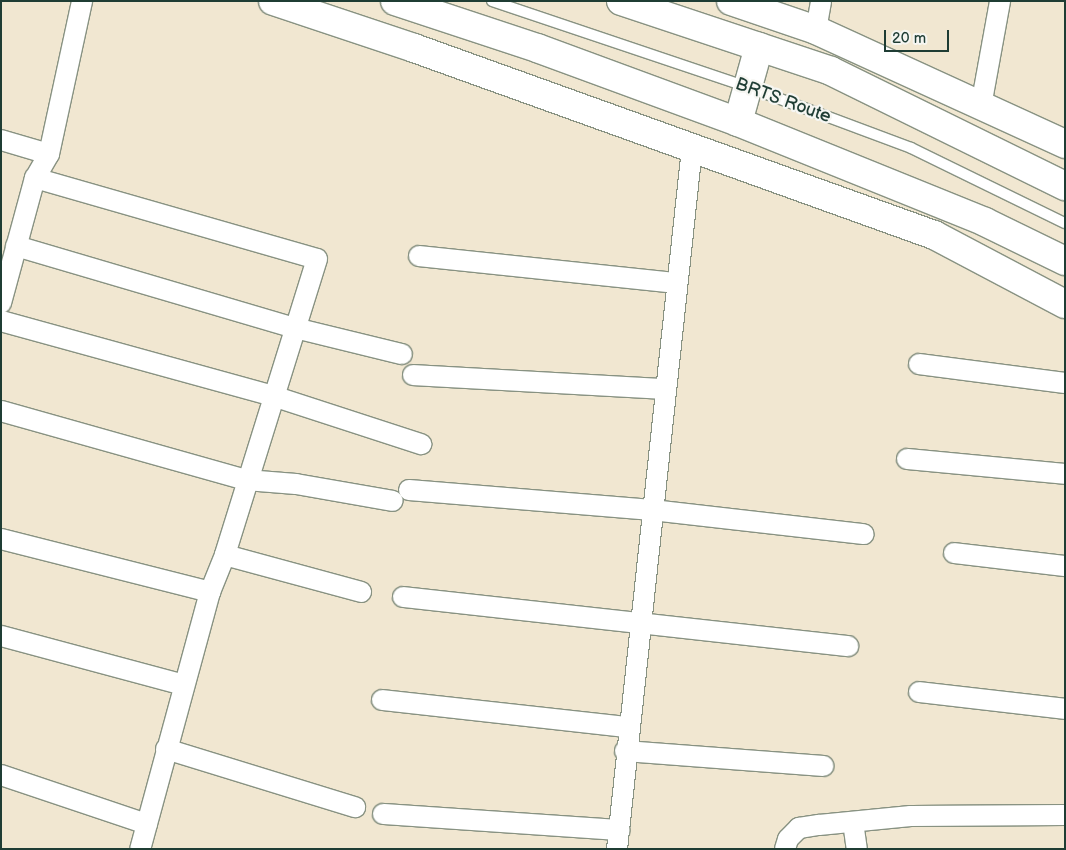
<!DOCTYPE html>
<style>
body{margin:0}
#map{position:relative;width:1066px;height:850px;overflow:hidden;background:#f1e7d1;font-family:"Balsamiq Sans",sans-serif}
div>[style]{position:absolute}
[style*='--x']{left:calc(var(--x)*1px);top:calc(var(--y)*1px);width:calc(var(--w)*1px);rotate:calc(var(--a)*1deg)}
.roads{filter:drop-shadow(1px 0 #889282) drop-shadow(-1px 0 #889282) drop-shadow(0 1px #889282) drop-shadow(0 -1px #889282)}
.lane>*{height:10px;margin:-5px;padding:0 5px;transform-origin:5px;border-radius:5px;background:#fff}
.street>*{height:20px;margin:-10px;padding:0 10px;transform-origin:10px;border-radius:10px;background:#fff}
.secondary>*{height:28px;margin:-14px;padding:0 14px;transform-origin:14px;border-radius:14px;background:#fff}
.primary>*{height:28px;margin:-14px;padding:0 14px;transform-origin:14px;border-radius:14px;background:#fff}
span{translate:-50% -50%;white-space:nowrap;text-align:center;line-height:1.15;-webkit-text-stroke:4.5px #f6f6f2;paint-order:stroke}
.street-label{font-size:18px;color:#1f3d34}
.frame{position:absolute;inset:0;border:2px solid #1f3d34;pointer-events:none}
.scale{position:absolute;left:884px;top:30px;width:65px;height:22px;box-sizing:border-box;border:2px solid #1f3d34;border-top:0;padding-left:6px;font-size:15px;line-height:18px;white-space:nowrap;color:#1f3d34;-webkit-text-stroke:4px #f6f6f2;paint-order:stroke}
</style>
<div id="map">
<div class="roads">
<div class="lane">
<i style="--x:492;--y:1;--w:270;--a:18.6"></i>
<i style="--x:748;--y:87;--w:174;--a:20.5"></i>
<i style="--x:911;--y:148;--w:171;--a:26"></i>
</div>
<div class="street">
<i style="--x:816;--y:30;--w:29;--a:-80"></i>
<i style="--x:981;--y:106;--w:107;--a:-79.7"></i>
<i style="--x:1;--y:140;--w:50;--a:16.3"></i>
<i style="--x:49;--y:154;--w:28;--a:120"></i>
<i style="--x:35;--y:178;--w:293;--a:16"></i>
<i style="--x:317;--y:259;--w:310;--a:107.3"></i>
<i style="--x:225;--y:555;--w:40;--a:112"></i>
<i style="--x:210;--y:592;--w:266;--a:105.2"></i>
<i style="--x:49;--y:154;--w:157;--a:-77.8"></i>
<i style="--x:16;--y:246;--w:291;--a:16.4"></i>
<i style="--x:295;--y:328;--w:110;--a:13.7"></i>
<i style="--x:419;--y:256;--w:259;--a:6"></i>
<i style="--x:1;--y:303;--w:130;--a:-74.8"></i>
<i style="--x:1;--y:321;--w:282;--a:15.4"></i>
<i style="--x:273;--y:396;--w:156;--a:18"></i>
<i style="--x:919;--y:364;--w:147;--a:7.4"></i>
<i style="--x:413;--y:375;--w:252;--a:3.2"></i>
<i style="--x:1;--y:411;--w:255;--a:15.7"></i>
<i style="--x:246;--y:480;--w:50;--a:4.6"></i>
<i style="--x:296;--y:484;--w:98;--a:9.9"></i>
<i style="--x:907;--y:459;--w:159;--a:5.4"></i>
<i style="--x:409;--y:490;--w:244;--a:4.7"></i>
<i style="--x:652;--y:510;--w:213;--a:6.5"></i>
<i style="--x:1;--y:539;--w:216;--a:14.2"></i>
<i style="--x:954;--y:553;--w:112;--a:6.7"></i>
<i style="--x:225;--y:555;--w:141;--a:15.2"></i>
<i style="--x:403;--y:597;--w:448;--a:6.3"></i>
<i style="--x:1;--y:636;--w:189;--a:15"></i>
<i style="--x:919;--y:692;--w:147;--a:6.6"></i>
<i style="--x:382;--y:700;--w:247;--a:6.3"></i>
<i style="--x:166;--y:749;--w:198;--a:17.1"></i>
<i style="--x:625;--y:751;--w:199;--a:4.3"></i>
<i style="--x:1;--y:775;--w:154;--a:18.6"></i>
<i style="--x:383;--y:814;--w:237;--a:3.9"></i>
<i style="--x:853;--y:822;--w:27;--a:82"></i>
<i style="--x:617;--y:849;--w:705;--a:-83.89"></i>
<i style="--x:785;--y:849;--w:10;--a:-73"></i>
<i style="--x:788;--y:839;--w:16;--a:-45"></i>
<i style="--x:799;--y:828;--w:20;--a:-9"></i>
<i style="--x:819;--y:825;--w:92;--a:-5.6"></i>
<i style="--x:911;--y:816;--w:154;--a:-0.4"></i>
</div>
<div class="secondary">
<i style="--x:273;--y:1;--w:149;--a:18.4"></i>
<i style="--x:414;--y:48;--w:553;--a:19.78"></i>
<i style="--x:934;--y:235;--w:148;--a:27.8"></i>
<i style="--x:731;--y:1;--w:90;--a:18.8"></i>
<i style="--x:816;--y:30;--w:274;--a:24.6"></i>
</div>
<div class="primary">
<i style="--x:395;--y:1;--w:150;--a:18.3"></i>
<i style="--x:537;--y:48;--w:214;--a:20.2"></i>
<i style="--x:738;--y:122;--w:266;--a:22"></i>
<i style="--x:985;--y:222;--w:89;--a:26"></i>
<i style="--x:621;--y:1;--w:221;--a:18.4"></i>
<i style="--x:831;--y:71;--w:261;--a:26.2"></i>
<i style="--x:738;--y:122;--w:78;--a:-74.4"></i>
</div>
</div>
<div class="street-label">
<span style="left:783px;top:101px;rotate:20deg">BRTS Route</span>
</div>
<div class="frame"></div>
<div class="scale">20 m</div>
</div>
